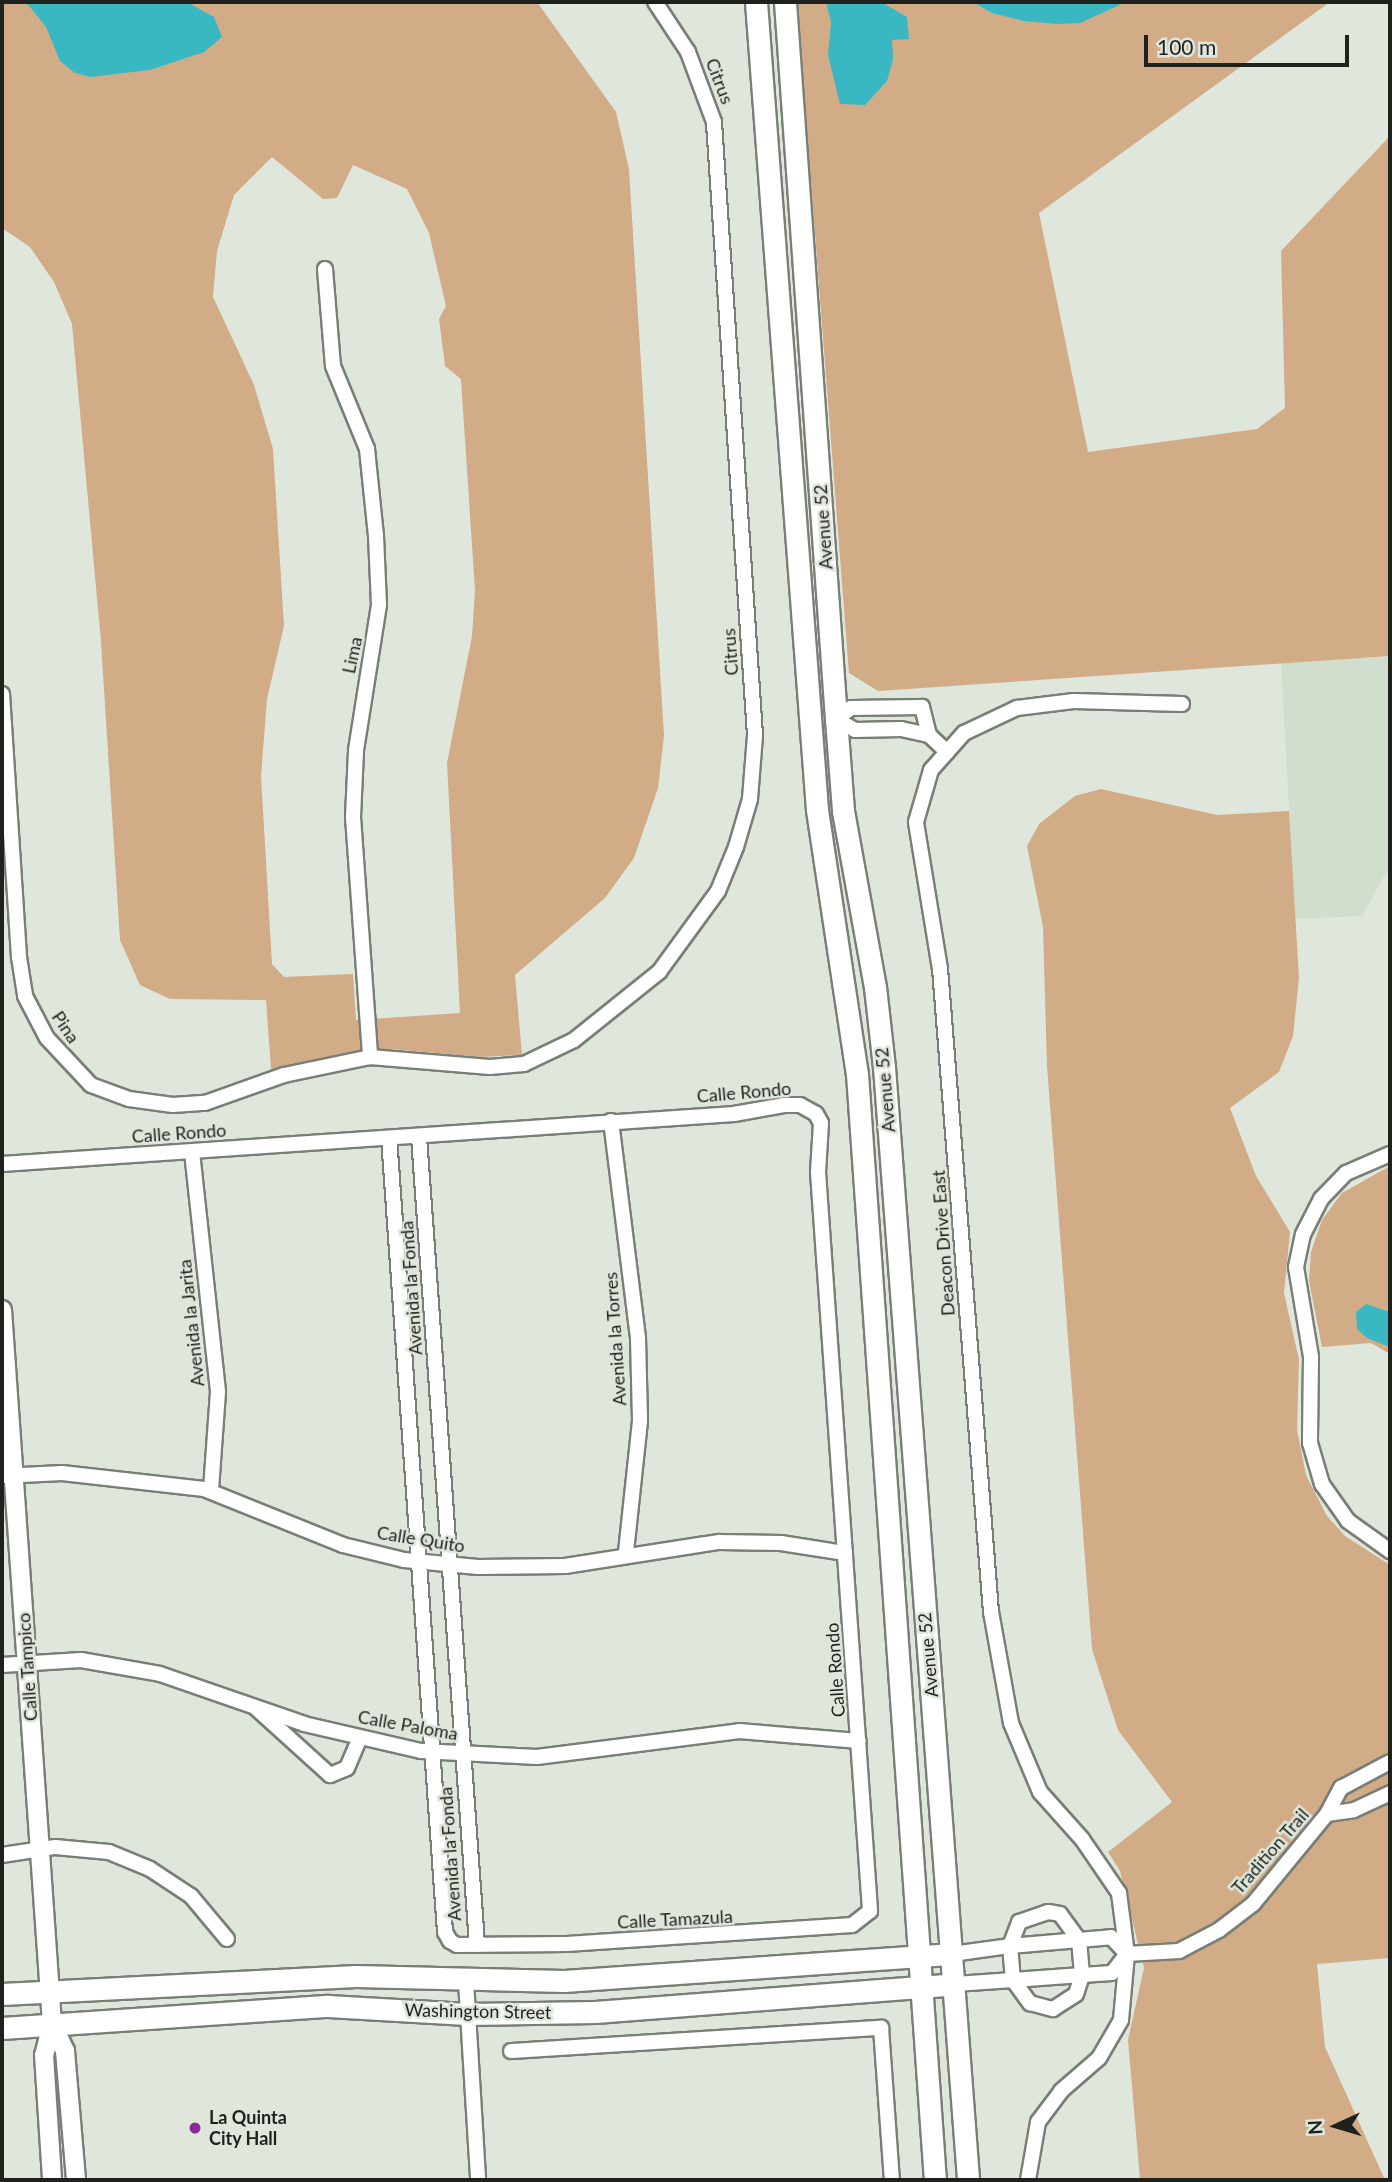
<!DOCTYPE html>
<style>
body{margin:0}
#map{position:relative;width:1392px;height:2182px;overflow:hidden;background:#dfe6dc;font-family:Lato,sans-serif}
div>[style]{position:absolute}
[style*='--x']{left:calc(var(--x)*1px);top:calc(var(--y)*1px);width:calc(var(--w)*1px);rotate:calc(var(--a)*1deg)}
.built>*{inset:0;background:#d2decd}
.green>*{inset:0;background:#d1ac87}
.water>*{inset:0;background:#39b8c4}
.roads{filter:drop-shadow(2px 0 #797f76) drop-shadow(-2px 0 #797f76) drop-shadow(0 2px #797f76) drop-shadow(0 -2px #797f76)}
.minor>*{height:14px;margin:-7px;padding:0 7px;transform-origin:7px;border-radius:7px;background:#fff}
.tertiary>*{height:18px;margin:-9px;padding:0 9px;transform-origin:9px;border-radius:9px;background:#fff}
.secondary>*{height:21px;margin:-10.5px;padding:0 10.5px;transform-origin:10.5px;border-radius:10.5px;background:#fff}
.dots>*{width:19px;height:19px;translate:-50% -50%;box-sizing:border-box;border:4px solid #dfe6dc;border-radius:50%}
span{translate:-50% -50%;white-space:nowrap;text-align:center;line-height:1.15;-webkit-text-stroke:5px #dfe6dc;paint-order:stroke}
.street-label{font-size:18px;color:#1f211d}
.poi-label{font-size:18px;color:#1f211d;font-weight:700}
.left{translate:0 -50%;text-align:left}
.frame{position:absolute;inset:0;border:4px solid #1f211d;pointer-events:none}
.north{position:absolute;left:1301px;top:2091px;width:70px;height:70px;-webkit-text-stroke:5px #dfe6dc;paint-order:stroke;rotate:266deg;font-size:19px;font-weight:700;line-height:28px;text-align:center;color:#1f211d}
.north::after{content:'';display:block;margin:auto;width:24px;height:32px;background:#1f211d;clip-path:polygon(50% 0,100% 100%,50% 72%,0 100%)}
.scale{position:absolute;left:1144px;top:35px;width:205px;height:32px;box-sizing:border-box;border:4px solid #1f211d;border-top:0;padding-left:9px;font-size:21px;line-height:24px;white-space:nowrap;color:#1f211d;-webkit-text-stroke:5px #dfe6dc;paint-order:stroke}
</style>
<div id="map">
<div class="built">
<i style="clip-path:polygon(1390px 656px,1390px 865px,1362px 916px,1295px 919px,1281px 663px)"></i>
</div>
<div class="green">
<i style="clip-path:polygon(evenodd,2px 2px,537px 2px,616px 112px,629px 169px,664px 736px,658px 788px,634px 858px,605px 898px,515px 975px,522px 1055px,480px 1057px,391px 1049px,271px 1069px,266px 1000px,170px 999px,140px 985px,120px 940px,101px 642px,72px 324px,54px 282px,30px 247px,2px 228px,2px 2px,272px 157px,323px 199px,337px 198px,353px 165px,407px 189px,429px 233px,446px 306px,439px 319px,445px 366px,461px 379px,475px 591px,472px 636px,447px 763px,460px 1013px,356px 1020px,353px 974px,284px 977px,272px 964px,261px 776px,267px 699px,284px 626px,273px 449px,254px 385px,213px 297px,217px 251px,234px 195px,272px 157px)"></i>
<i style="clip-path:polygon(797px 2px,1330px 2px,1039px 213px,1088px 452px,1257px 429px,1285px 408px,1281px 251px,1390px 136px,1390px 656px,878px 691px,849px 673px)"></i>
<i style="clip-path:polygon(1101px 789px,1217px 815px,1289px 811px,1299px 978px,1293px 1036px,1279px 1072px,1230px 1108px,1256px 1176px,1290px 1232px,1284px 1293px,1299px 1360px,1297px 1430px,1306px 1475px,1327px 1516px,1345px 1536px,1390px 1565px,1390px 1958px,1317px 1964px,1325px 2047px,1385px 2180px,1140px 2180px,1128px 2040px,1144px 1968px,1120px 1871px,1108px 1852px,1172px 1802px,1118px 1730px,1092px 1649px,1047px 1066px,1043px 927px,1027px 846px,1039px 824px,1075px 796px)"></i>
<i style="clip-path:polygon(1390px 1166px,1390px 1354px,1371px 1343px,1322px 1347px,1309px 1281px,1311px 1252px,1322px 1220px,1342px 1193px)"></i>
</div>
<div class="water">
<i style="clip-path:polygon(26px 2px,187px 2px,214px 17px,222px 37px,204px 52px,150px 70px,90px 77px,75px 73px,60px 61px,46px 27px)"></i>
<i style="clip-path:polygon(826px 2px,881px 2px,907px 17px,909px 39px,892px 40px,893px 59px,887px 81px,865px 105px,840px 104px,828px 55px,831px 22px)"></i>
<i style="clip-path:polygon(973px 2px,1126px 2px,1080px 23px,1057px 24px,1024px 21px,992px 13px)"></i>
<i style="clip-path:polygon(1366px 1304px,1390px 1312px,1390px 1347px,1367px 1338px,1357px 1329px,1356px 1312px)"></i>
</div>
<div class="roads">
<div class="minor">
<i style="--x:325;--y:269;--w:97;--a:85.3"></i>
<i style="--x:333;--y:366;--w:90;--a:67.7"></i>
<i style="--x:367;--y:449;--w:87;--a:84.1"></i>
<i style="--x:376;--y:536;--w:69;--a:87.5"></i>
<i style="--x:379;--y:605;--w:148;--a:99"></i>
<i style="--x:356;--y:751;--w:66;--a:92.6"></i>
<i style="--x:353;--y:817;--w:241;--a:85.9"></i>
<i style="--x:2;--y:694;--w:264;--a:86.3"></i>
<i style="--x:19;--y:957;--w:39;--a:81"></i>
<i style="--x:25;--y:996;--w:47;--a:62.4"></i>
<i style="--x:47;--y:1038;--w:64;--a:46.9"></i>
<i style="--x:91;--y:1085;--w:40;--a:20.2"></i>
<i style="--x:129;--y:1099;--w:44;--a:7.8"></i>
<i style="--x:173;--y:1105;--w:32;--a:-4"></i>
<i style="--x:205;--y:1103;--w:84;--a:-19.5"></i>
<i style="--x:284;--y:1075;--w:88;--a:-11.8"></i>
<i style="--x:370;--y:1057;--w:120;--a:4.8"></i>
<i style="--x:490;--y:1067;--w:34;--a:-5"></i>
<i style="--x:524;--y:1064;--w:55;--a:-25.6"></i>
<i style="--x:574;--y:1040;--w:109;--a:-38.7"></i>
<i style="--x:659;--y:972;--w:100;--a:-53.9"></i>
<i style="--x:718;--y:891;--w:48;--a:-67.8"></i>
<i style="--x:736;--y:847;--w:50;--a:-73.7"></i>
<i style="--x:750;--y:799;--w:64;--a:-85.5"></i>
<i style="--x:755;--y:735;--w:614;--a:-93.83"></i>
<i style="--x:714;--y:122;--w:75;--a:-110.4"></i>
<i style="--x:688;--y:52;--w:60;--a:-123.4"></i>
<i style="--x:929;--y:735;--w:29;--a:-104"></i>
<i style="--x:922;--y:707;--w:71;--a:179.2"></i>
<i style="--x:851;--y:708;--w:19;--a:144"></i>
<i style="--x:836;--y:719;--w:22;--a:30"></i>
<i style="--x:855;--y:730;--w:46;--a:-1.2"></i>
<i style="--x:901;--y:729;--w:29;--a:12"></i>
<i style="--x:929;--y:735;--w:25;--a:43"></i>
<i style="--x:611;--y:1121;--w:219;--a:82.9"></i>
<i style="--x:638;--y:1338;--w:83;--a:88.6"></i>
<i style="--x:640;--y:1421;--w:133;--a:96.1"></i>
<i style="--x:419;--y:1137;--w:810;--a:85.89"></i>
<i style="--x:192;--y:1152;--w:241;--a:83.8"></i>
<i style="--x:218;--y:1392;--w:98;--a:94.1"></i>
<i style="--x:1390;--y:1154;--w:48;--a:156.6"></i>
<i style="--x:1346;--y:1173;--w:36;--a:134"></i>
<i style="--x:1321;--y:1199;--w:39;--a:117"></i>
<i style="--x:1303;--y:1234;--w:34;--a:102"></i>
<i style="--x:1296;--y:1267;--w:91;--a:80.5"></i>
<i style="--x:1311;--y:1357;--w:86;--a:90.7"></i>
<i style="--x:1310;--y:1443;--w:43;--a:73.7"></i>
<i style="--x:1322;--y:1484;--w:45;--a:54.9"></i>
<i style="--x:1348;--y:1521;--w:52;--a:35.5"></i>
<i style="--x:2;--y:1164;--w:734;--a:-3.91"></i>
<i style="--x:734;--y:1114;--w:52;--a:-10"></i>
<i style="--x:785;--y:1105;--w:15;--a:0"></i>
<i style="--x:800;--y:1105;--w:18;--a:29"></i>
<i style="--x:816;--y:1114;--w:10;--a:61"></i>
<i style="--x:821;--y:1123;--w:49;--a:93.5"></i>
<i style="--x:818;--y:1172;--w:741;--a:85.97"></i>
<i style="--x:870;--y:1911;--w:23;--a:142"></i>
<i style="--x:852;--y:1925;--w:286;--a:176.2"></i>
<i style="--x:567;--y:1944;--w:110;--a:179.5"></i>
<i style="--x:457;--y:1945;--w:8;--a:-150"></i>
<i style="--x:450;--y:1941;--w:10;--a:-119"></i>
<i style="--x:445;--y:1932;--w:796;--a:-94.03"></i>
<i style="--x:2;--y:1476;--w:60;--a:-2.9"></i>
<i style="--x:62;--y:1473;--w:143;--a:6.4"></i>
<i style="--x:204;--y:1489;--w:150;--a:21.9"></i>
<i style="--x:343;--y:1545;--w:63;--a:13.8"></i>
<i style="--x:404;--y:1560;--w:74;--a:5.4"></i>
<i style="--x:478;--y:1567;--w:87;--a:-0.7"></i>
<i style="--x:565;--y:1566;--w:156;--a:-8.9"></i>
<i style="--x:719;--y:1542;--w:62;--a:0.9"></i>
<i style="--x:781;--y:1543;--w:65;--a:8.9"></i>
<i style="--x:2;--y:1665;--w:79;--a:-3.6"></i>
<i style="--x:81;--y:1660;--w:80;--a:10"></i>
<i style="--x:160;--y:1674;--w:152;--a:19.1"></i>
<i style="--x:304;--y:1724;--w:120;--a:13"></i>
<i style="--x:421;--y:1751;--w:116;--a:3"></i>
<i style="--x:537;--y:1757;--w:204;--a:-7.3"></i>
<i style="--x:739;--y:1731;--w:120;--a:4.8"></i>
<i style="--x:256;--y:1708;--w:100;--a:42.2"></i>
<i style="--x:330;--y:1775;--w:18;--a:-22"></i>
<i style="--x:347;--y:1768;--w:33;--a:-67"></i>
<i style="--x:1327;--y:1814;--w:27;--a:-8"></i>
<i style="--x:1354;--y:1810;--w:40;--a:-25"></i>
<i style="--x:2;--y:1855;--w:54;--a:-8.6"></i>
<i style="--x:55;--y:1847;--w:54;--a:5.3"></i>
<i style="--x:109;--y:1852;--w:44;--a:22.5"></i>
<i style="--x:150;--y:1869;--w:49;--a:33.4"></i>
<i style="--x:191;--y:1896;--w:56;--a:50.1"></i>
<i style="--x:1079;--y:1940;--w:35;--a:85"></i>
<i style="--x:1082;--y:1975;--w:69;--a:175.9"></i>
<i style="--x:1013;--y:1980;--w:34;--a:-95"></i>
<i style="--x:1010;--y:1946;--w:69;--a:-5"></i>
<i style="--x:952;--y:1954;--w:59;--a:-7.9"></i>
<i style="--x:1010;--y:1946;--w:26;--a:-69"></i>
<i style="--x:1019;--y:1922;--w:31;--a:-19"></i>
<i style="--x:1048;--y:1912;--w:12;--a:9"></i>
<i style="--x:1060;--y:1914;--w:32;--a:54"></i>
<i style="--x:1079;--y:1940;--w:32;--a:-5"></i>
<i style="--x:1111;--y:1937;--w:23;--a:47"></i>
<i style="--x:466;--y:1981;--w:199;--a:86.5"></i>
<i style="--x:955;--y:1984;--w:58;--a:-3.9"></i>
<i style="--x:1013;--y:1980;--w:29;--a:54"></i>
<i style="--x:1030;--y:2003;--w:24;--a:15"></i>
<i style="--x:1053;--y:2009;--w:27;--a:-33"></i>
<i style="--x:1076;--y:1994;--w:20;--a:-72"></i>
<i style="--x:1082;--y:1975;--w:30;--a:-4"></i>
<i style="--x:1112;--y:1973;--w:24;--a:-52"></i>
<i style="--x:1127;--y:1954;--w:52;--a:-3.3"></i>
<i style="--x:1179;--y:1951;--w:45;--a:-27.7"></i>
<i style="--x:1219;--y:1930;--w:43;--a:-37.4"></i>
<i style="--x:1253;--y:1904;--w:117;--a:-50.6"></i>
<i style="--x:1327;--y:1814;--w:30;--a:-62"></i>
<i style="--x:1341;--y:1788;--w:55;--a:-28"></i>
<i style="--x:511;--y:2051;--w:371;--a:-3.6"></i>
<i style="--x:881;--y:2028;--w:152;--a:85.9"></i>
<i style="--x:1028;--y:2180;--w:59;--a:-80.2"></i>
<i style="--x:1038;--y:2122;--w:39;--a:-53"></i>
<i style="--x:1061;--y:2091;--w:50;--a:-41"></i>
<i style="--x:1099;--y:2058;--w:44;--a:-59.9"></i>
<i style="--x:1121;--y:2020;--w:66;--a:-84.8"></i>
<i style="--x:1127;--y:1954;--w:62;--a:-97.5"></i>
<i style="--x:1119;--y:1893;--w:65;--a:-124.4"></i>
<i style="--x:1082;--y:1839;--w:63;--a:-131.8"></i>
<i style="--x:1040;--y:1792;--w:75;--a:-112.8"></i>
<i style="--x:1011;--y:1723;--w:113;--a:-100.2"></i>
<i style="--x:991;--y:1612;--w:645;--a:-94.53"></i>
<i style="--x:940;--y:969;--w:149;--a:-99.3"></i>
<i style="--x:916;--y:822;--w:54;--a:-73.9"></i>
<i style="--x:931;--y:770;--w:50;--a:-48.3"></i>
<i style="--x:964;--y:733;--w:59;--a:-25.3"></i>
<i style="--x:1017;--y:708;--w:57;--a:-7"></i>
<i style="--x:1074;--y:701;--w:108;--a:1.6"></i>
</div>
<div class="tertiary">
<i style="--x:2;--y:1310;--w:716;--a:85.99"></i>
<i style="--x:52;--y:2024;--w:32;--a:104"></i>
<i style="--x:44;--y:2055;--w:125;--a:86.3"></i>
<i style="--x:52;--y:2024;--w:30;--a:64"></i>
<i style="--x:65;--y:2051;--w:129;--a:85.1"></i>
</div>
<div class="secondary">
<i style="--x:756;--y:2;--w:810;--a:85.68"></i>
<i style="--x:817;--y:810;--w:267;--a:81.4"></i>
<i style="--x:857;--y:1074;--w:1109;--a:85.97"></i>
<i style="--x:785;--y:2;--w:719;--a:85.93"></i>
<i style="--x:836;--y:719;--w:92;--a:85.6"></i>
<i style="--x:843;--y:811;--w:179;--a:79.7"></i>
<i style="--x:875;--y:987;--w:81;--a:83.6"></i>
<i style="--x:884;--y:1067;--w:1116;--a:85.68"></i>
<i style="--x:2;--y:1994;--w:354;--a:-2.9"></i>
<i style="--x:356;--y:1976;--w:208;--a:1.4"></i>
<i style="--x:564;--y:1981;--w:389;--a:-4"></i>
<i style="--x:2;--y:2028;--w:327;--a:-3.9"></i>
<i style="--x:328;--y:2006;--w:139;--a:3.3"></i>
<i style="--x:467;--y:2014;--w:128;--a:-0.9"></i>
<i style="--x:595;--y:2012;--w:361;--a:-4.4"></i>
</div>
</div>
<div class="dots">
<i style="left:195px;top:2128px;background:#892c97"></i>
</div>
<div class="street-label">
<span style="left:720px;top:81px;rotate:69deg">Citrus</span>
<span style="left:823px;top:527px;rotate:-94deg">Avenue 52</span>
<span style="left:730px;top:652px;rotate:-94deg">Citrus</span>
<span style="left:352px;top:655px;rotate:-78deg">Lima</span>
<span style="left:66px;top:1027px;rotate:56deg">Pina</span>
<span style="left:885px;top:1090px;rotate:-95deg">Avenue 52</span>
<span style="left:744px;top:1092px;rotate:-5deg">Calle Rondo</span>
<span style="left:179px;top:1133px;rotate:-4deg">Calle Rondo</span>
<span style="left:943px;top:1243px;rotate:-94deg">Deacon Drive East</span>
<span style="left:411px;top:1288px;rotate:-94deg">Avenida la Fonda</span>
<span style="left:191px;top:1323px;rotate:-96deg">Avenida la Jarita</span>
<span style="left:615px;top:1339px;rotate:-94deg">Avenida la Torres</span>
<span style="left:421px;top:1539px;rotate:9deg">Calle Quito</span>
<span style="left:928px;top:1655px;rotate:-95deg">Avenue 52</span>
<span style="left:27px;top:1667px;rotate:-94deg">Calle Tampico</span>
<span style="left:835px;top:1670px;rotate:-94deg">Calle Rondo</span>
<span style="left:408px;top:1725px;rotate:10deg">Calle Paloma</span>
<span style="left:1270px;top:1851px;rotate:-49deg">Tradition Trail</span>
<span style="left:450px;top:1854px;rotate:-94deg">Avenida la Fonda</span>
<span style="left:675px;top:1919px;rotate:-3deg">Calle Tamazula</span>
<span style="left:478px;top:2011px;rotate:1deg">Washington Street</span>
</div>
<div class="poi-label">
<span class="left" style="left:209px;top:2128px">La Quinta<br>City Hall</span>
</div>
<div class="frame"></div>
<div class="north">N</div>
<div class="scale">100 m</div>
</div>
